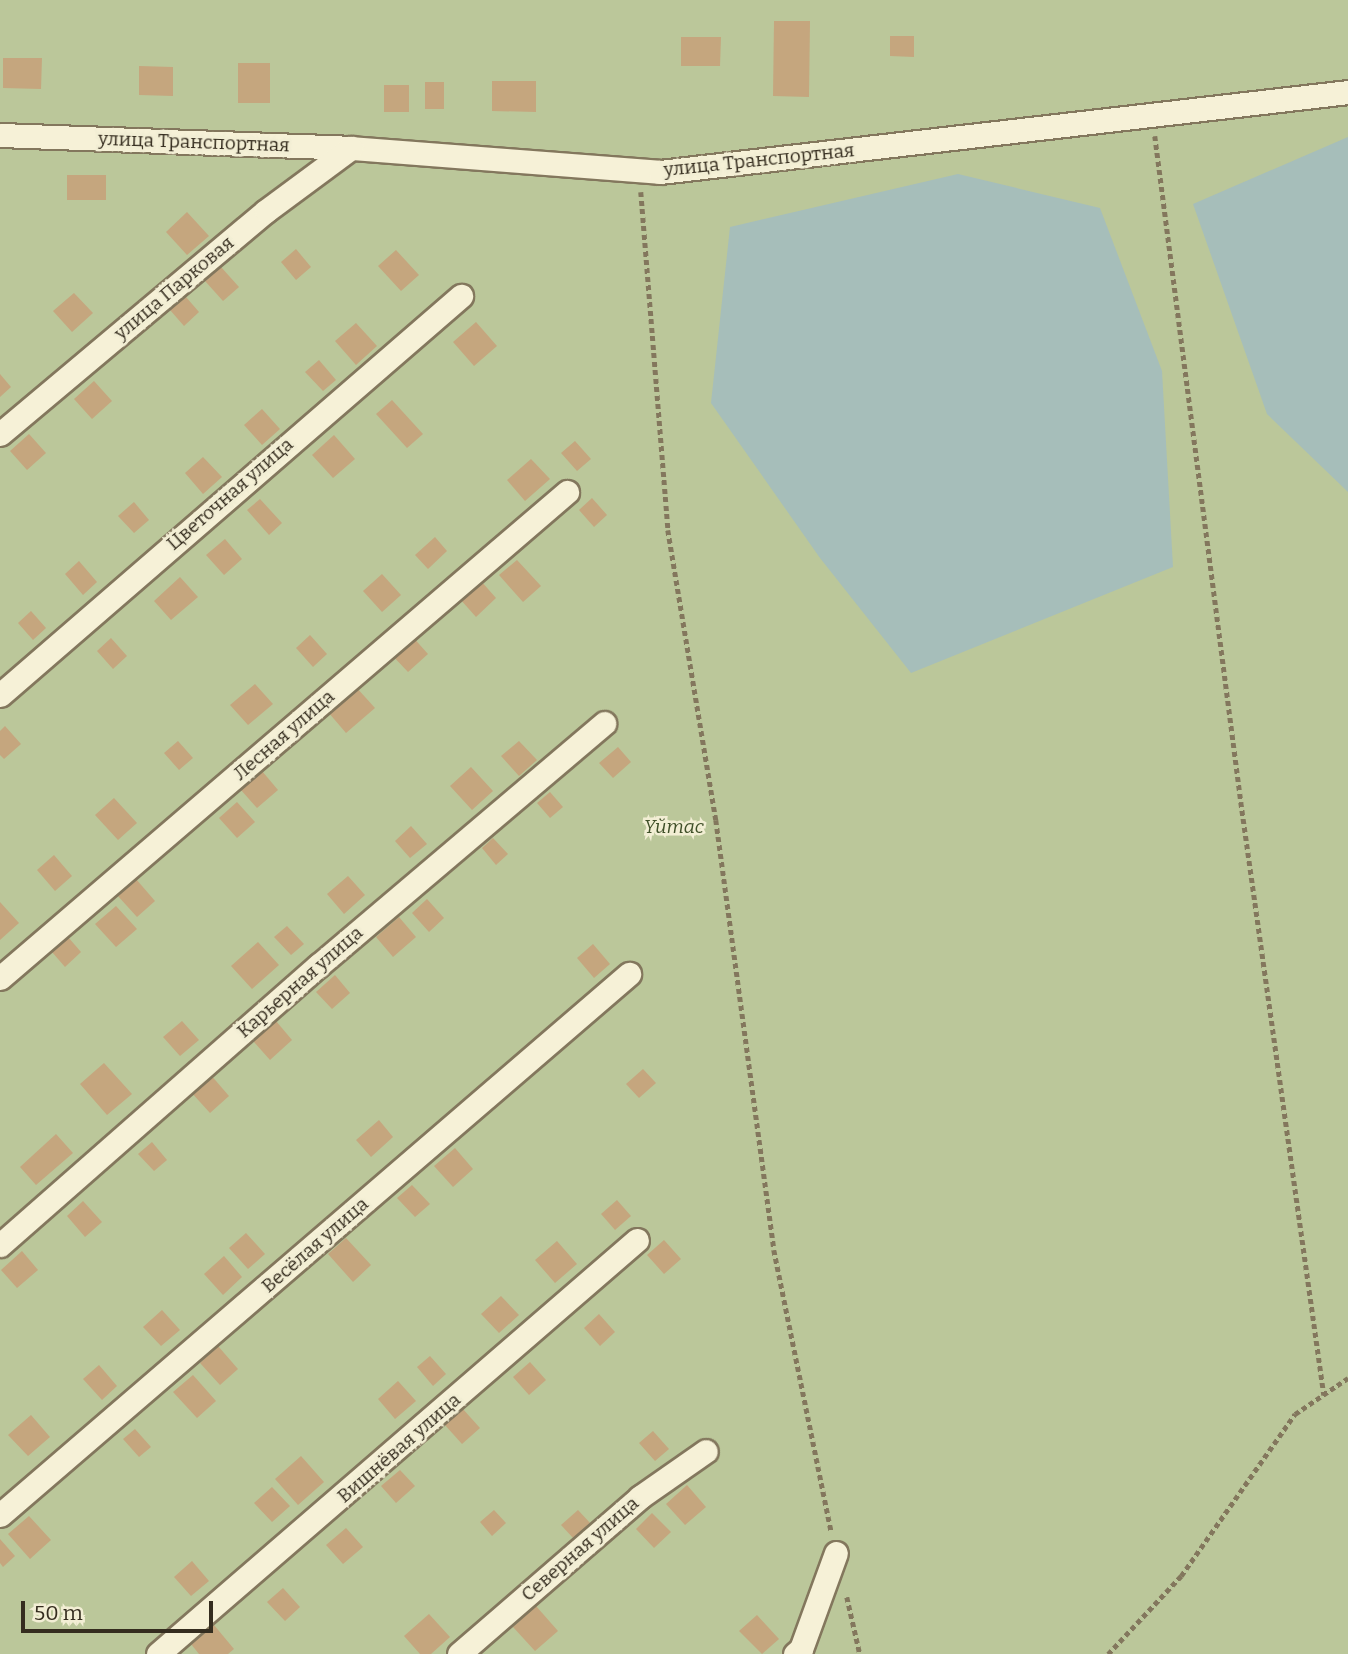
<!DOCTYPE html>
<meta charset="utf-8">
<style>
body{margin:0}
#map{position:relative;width:1348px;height:1654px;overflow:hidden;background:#eae4c5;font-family:Bitter,serif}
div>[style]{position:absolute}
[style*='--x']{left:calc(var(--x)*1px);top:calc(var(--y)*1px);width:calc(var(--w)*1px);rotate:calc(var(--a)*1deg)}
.green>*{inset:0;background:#bbc79a}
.water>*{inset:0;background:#a6beba}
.building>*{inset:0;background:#c5a67e}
.path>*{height:4.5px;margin-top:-2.25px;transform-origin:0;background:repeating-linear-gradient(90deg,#83775d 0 5px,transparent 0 8.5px)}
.roads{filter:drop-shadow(2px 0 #83775d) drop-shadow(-2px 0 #83775d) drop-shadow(0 2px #83775d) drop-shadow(0 -2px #83775d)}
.street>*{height:23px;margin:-11.5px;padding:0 11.5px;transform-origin:11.5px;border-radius:11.5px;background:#f6f1d7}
span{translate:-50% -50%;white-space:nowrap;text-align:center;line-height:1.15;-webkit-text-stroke:5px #f2eed4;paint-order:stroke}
.street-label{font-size:19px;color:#352d1f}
.park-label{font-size:19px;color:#3f4f28;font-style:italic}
.scale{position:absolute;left:21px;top:1601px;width:192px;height:32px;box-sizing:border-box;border:4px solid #352d1f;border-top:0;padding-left:9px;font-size:21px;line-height:24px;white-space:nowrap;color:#352d1f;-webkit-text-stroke:5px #f2eed4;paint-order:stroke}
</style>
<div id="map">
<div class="green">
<i style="clip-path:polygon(0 0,1348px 0,1348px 1654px,0 1654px)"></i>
</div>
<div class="water">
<i style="clip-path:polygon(1348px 137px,1348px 492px,1267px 414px,1193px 204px)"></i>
<i style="clip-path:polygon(958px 174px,1100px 208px,1162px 371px,1173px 567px,911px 673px,820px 558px,711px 403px,730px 227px)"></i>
</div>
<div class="building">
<i style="clip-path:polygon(774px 21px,810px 21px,809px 97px,773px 96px)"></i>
<i style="clip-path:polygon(890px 36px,914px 36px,914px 57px,890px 56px)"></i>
<i style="clip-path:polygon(681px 37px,721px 37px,720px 66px,681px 66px)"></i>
<i style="clip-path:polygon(3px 58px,42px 58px,41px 89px,3px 88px)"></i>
<i style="clip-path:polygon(238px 63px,270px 63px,270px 103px,238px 103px)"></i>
<i style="clip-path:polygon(139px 66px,173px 67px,173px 96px,139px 95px)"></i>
<i style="clip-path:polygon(492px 81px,536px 81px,536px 112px,492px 111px)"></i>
<i style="clip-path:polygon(425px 82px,444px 82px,444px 109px,425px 109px)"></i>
<i style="clip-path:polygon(384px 85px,409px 85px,409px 112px,384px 112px)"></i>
<i style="clip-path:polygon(67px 175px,106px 175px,106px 200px,67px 200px)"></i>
<i style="clip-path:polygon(187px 212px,209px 236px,187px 255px,166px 232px)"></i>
<i style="clip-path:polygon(296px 249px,311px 267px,296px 280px,281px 262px)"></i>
<i style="clip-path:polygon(396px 250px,419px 275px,401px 291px,378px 266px)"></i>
<i style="clip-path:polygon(221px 267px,239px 287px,223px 301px,205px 281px)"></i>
<i style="clip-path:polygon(74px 293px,93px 313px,72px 332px,53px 311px)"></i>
<i style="clip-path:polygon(186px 297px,199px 312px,184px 326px,170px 310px)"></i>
<i style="clip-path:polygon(476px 322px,497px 346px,474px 366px,453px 342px)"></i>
<i style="clip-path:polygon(356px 323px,377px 346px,356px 365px,335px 341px)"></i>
<i style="clip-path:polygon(319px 360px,336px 380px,323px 391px,305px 372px)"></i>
<i style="clip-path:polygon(0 374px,11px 387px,0 397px)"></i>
<i style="clip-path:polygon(94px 381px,112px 401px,92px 419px,74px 399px)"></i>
<i style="clip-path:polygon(392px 400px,423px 434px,407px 448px,376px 414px)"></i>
<i style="clip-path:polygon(262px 409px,280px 429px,262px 445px,244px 425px)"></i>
<i style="clip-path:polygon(29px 434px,46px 453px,27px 470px,10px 451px)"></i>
<i style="clip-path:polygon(334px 435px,355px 459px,333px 478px,312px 455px)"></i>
<i style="clip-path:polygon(575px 441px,591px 459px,577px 471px,561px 453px)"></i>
<i style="clip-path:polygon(203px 457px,222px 477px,203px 494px,185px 473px)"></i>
<i style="clip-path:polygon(531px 459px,550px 479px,525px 501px,507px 480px)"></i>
<i style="clip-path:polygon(592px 498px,607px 515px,594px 527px,579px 510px)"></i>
<i style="clip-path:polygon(260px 499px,282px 523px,269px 535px,247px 510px)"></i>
<i style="clip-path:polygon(134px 502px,149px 520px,134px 533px,118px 516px)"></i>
<i style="clip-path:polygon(435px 537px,447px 551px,428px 569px,415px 555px)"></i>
<i style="clip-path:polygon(225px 539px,242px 559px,224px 575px,206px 555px)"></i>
<i style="clip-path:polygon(517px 560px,541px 586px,523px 602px,499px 575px)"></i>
<i style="clip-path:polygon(79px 561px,97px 582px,83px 595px,65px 574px)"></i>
<i style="clip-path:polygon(382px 574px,401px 595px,382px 612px,363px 591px)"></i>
<i style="clip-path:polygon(180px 577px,198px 597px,171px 620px,154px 601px)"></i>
<i style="clip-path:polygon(481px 581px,496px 598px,476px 617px,460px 599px)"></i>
<i style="clip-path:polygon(31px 611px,46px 628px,33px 640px,18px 623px)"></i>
<i style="clip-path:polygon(310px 635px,327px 654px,313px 667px,296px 648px)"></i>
<i style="clip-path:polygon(411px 635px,428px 654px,408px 672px,390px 653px)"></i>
<i style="clip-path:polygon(111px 638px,127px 656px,113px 669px,97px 651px)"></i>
<i style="clip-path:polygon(255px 684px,273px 704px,248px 725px,230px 705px)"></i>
<i style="clip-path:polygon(356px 687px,375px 708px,346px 733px,328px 712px)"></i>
<i style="clip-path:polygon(5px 726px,21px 744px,4px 759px,0 755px,0 731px)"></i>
<i style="clip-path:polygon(178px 741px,193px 758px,179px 770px,164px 753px)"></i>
<i style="clip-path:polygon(519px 741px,537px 760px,519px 776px,501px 756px)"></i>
<i style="clip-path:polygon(618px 747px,631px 762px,613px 778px,599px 763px)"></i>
<i style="clip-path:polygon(471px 767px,493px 791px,472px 810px,450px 786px)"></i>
<i style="clip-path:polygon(262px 771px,278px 790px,257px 808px,241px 790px)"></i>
<i style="clip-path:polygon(550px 792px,563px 807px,550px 818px,537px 803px)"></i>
<i style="clip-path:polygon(114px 798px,137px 823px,118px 840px,95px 815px)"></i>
<i style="clip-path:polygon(237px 802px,255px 822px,237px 838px,219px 818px)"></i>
<i style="clip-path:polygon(411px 826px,427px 844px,410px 858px,395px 841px)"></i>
<i style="clip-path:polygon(493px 838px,508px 854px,496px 865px,482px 848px)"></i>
<i style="clip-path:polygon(54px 855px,72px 876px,55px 891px,37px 870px)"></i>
<i style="clip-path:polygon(348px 876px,365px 895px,344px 914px,327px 894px)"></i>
<i style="clip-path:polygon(136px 879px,155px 901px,137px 917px,117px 895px)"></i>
<i style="clip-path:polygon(427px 899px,444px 918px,429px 932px,412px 913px)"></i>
<i style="clip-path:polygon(0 902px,19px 923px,0 940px)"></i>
<i style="clip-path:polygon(116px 906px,137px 929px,116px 947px,95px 924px)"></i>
<i style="clip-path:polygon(399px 917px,416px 937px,393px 957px,376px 937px)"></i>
<i style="clip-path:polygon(287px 926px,304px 944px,291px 955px,274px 937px)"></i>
<i style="clip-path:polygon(68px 937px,81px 952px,65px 967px,52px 952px)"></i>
<i style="clip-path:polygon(258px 942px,279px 965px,252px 989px,231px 966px)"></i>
<i style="clip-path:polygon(593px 944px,610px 964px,594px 978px,577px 958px)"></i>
<i style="clip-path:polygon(335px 975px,350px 993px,332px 1009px,316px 992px)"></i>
<i style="clip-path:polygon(182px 1021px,199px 1040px,180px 1056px,163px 1037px)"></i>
<i style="clip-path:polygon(276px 1021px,292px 1040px,270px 1060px,253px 1041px)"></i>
<i style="clip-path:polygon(104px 1063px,132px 1094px,107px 1115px,80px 1084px)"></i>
<i style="clip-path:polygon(643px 1069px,656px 1083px,639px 1098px,626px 1084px)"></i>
<i style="clip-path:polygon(210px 1074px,229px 1096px,210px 1113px,190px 1091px)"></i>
<i style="clip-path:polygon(379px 1120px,393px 1137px,371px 1157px,356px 1140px)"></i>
<i style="clip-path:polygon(56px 1134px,73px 1153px,36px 1185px,20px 1167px)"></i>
<i style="clip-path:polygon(152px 1142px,167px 1160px,154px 1171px,138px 1154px)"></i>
<i style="clip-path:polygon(455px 1148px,473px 1169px,453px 1187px,434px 1166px)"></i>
<i style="clip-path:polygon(412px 1185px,430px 1204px,415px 1217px,397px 1198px)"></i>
<i style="clip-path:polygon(617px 1200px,631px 1216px,615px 1230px,601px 1214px)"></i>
<i style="clip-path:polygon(83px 1201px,102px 1222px,85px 1237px,67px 1216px)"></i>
<i style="clip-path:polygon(246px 1233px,265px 1254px,248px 1269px,229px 1248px)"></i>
<i style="clip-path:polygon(346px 1238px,371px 1265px,353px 1282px,328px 1254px)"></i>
<i style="clip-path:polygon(664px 1240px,681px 1259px,664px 1274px,647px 1255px)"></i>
<i style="clip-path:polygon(557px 1241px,577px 1264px,555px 1283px,535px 1260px)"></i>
<i style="clip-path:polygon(22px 1251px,38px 1270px,17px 1288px,1px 1270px)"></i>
<i style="clip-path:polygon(224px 1256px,242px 1277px,223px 1295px,204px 1274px)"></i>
<i style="clip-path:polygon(501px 1296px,519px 1315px,499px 1333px,481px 1314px)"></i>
<i style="clip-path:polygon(162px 1310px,180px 1330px,161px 1346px,143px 1327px)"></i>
<i style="clip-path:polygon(599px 1314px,615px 1332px,600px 1346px,584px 1328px)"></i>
<i style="clip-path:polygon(218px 1346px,238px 1369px,220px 1385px,200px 1363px)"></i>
<i style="clip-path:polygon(430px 1356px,446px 1374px,433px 1386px,417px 1367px)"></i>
<i style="clip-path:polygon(530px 1362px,546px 1380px,529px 1395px,513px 1377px)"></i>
<i style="clip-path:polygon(99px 1365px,117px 1386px,102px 1400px,83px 1379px)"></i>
<i style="clip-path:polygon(193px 1375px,216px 1401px,197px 1418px,173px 1392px)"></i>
<i style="clip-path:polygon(398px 1381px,416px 1401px,395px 1419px,378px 1399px)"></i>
<i style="clip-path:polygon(462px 1408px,480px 1428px,462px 1444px,444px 1424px)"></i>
<i style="clip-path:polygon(31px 1415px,50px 1437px,28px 1456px,8px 1435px)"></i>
<i style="clip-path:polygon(135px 1429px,151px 1447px,139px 1457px,123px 1439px)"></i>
<i style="clip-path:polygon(653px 1431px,669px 1449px,655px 1461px,639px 1443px)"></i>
<i style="clip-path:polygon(301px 1456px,324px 1482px,298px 1505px,275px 1479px)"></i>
<i style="clip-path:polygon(400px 1470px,415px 1486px,396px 1503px,381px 1486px)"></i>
<i style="clip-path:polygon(687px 1485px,706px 1507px,685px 1525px,666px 1504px)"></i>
<i style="clip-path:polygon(272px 1487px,290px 1506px,272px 1522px,254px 1503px)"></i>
<i style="clip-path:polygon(494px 1510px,506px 1523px,492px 1536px,480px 1522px)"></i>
<i style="clip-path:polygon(578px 1510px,591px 1524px,574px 1539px,561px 1525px)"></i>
<i style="clip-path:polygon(652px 1513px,671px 1532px,654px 1548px,636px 1529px)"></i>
<i style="clip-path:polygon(29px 1516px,51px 1540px,30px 1559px,8px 1534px)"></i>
<i style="clip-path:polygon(346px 1528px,363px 1547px,343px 1564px,326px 1545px)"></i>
<i style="clip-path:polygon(0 1539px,15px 1556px,3px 1567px,0 1563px)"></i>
<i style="clip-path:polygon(192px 1561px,209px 1581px,191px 1596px,174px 1577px)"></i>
<i style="clip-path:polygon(283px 1588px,300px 1607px,285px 1621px,267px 1602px)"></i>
<i style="clip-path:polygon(536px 1606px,558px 1631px,535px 1651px,513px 1627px)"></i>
<i style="clip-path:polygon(429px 1614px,450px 1637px,431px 1654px,420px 1654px,404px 1636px)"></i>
<i style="clip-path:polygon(757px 1615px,779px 1639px,762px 1654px,739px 1631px)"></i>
<i style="clip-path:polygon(214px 1625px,234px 1649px,228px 1654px,199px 1654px,191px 1644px)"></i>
</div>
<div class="path">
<i style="--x:1155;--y:136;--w:672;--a:82.64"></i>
<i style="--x:1241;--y:802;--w:599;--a:82.03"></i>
<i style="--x:641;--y:192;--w:339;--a:85.4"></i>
<i style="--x:668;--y:530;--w:294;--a:80.6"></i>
<i style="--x:716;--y:820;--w:434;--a:82.3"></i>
<i style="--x:774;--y:1250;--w:286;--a:78.5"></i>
<i style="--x:847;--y:1597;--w:58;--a:77.2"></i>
<i style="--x:1108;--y:1654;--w:107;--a:-46.9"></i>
<i style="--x:1181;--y:1576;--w:198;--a:-54.9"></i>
<i style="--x:1295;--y:1414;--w:64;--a:-34.2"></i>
</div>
<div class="roads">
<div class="street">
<i style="--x:0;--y:135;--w:351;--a:2.1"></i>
<i style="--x:351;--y:148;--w:310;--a:4.4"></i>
<i style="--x:660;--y:172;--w:693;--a:-6.63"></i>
<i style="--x:0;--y:434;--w:347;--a:-40"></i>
<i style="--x:266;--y:211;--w:106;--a:-36.5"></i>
<i style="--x:0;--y:695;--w:610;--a:-40.88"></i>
<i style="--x:0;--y:978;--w:747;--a:-40.6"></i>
<i style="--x:0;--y:1245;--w:424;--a:-41.3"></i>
<i style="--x:319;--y:965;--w:374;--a:-40.3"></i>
<i style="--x:0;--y:1515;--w:830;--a:-40.7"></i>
<i style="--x:158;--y:1654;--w:633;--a:-40.84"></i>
<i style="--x:459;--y:1654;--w:240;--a:-40.9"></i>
<i style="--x:640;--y:1497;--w:80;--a:-34.9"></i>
<i style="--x:795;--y:1654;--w:8;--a:-40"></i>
<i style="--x:801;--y:1649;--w:102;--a:-70"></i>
</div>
</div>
<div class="street-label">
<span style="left:194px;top:142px;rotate:2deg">улица Транспортная</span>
<span style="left:759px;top:160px;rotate:-6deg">улица Транспортная</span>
<span style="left:174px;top:288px;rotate:-40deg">улица Парковая</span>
<span style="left:230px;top:494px;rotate:-41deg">Цветочная улица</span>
<span style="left:284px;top:735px;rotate:-41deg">Лесная улица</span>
<span style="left:300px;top:982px;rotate:-41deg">Карьерная улица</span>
<span style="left:315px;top:1245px;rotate:-41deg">Весёлая улица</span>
<span style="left:399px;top:1448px;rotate:-41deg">Вишнёвая улица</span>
<span style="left:580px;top:1549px;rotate:-41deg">Северная улица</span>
</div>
<div class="park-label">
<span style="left:674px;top:827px">Үйтас</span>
</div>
<div class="scale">50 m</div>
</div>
